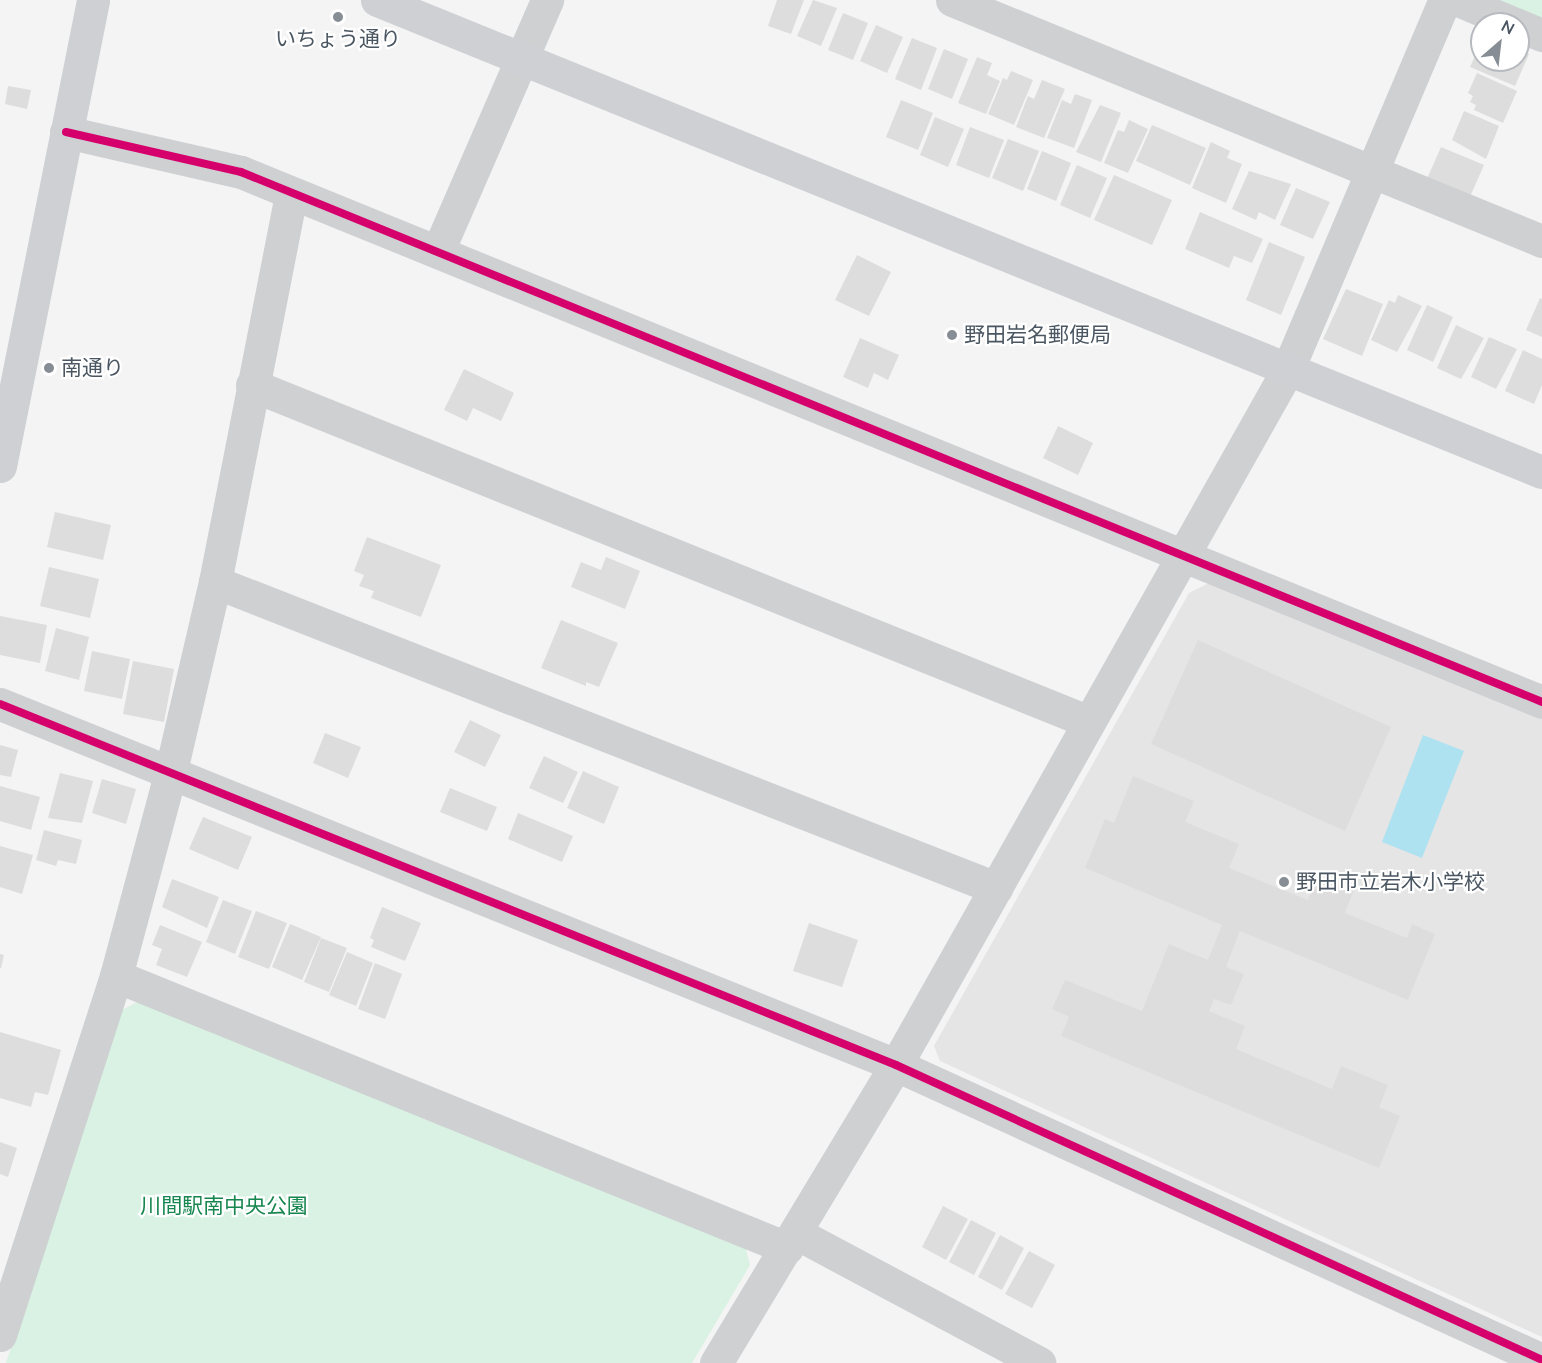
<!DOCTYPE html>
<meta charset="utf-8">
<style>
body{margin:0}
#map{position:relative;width:1542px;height:1363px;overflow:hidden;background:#f4f4f4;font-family:"Nunito Sans","Noto Sans JP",sans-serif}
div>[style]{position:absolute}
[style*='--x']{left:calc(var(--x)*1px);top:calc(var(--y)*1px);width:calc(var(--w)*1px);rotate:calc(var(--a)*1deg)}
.education>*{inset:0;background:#e6e5e6}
.green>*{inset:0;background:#d9f2e3}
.water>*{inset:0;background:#aee2f0}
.building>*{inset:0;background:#ddddde}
.street>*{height:33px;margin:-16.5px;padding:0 16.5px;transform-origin:16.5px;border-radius:16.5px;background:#ced0d2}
.secondary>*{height:33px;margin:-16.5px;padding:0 16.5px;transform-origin:16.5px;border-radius:16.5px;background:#ced0d4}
.cycleway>*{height:8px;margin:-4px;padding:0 4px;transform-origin:4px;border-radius:4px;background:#d6006c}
.dots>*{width:16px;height:16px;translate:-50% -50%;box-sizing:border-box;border:3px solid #fff;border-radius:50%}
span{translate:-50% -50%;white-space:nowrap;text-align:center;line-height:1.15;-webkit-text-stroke:4.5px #fff;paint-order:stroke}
.poi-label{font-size:21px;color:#4a5661}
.left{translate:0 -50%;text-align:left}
.park-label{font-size:21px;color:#17864f}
.north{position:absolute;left:1470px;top:12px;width:60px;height:60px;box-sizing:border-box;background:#fff;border:2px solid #b7bbc0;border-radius:50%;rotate:28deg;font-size:16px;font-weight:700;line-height:24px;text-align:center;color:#4a5661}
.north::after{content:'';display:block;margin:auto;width:21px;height:27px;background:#868d94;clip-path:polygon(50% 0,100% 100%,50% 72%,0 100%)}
</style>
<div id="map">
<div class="education">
<i style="clip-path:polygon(1209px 583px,1542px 719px,1542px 1337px,940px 1061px,934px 1046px,1189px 593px)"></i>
</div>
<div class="green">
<i style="clip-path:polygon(1491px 0,1542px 0,1542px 21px)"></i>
<i style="clip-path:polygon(141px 1000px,745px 1246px,750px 1265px,692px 1363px,6px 1363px,120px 1011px)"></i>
</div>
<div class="water">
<i style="clip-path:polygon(1423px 735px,1464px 751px,1422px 858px,1382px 842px)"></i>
</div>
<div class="building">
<i style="clip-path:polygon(777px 0,804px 0,791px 34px,768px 26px)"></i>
<i style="clip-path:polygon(813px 0,837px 8px,821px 46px,797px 36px)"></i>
<i style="clip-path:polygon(843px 13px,868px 23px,853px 60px,828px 50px)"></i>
<i style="clip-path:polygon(876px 25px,903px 37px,887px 73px,860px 61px)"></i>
<i style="clip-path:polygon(912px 38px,937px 48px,921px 90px,895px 79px)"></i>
<i style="clip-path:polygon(1482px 40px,1482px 60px,1518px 60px,1518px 50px,1529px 54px,1515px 86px,1470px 67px)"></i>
<i style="clip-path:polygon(944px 49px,968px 59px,952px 99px,928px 89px)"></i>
<i style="clip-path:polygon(977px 57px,992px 63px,987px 75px,1000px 81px,986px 114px,958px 103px)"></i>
<i style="clip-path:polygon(1011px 71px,1033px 80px,1014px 125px,988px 114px,1003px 78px,1007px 80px)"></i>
<i style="clip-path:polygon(1477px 73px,1517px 91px,1503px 123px,1474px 110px,1476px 105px,1470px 102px,1473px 96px,1468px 93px)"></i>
<i style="clip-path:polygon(1042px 80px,1065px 89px,1044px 138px,1016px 127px,1028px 96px,1034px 99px)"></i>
<i style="clip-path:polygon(8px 86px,31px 90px,27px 109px,5px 104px)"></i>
<i style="clip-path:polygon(1075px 94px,1092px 100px,1074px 148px,1047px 138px,1062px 100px,1071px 104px)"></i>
<i style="clip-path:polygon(901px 100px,933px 113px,918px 150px,886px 137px)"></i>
<i style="clip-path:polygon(1100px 105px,1121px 113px,1101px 162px,1076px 152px)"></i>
<i style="clip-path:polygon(1464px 111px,1499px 126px,1486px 159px,1452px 140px)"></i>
<i style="clip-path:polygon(935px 117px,964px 129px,948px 167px,920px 155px)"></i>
<i style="clip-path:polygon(1129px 120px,1148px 129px,1128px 173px,1104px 163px,1118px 130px,1124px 132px)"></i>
<i style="clip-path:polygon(1152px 125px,1206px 148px,1190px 185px,1136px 161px)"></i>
<i style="clip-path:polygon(970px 127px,1004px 140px,989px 178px,956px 165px)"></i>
<i style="clip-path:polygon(1008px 139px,1039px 151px,1023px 191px,992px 178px)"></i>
<i style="clip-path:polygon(1211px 142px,1230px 151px,1227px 158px,1242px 164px,1226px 203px,1192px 188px)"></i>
<i style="clip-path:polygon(1441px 147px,1484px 165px,1469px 199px,1426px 181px)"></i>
<i style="clip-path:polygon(1042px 151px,1071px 163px,1056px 201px,1027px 189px)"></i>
<i style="clip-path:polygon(1077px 165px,1107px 178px,1090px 218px,1060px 205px)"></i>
<i style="clip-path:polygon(1249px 171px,1291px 184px,1275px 220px,1259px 212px,1256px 220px,1232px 209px)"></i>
<i style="clip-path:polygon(1114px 175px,1172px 200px,1152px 245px,1094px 220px)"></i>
<i style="clip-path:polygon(1296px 188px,1330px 202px,1313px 239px,1280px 225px)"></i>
<i style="clip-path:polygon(1200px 212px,1263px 239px,1252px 263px,1234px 256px,1229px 268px,1185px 249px)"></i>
<i style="clip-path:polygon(1269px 242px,1305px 257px,1281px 315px,1246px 300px)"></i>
<i style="clip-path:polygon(857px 255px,891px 272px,869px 316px,835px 300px)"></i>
<i style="clip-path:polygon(1346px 289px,1383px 304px,1362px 356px,1323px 339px)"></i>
<i style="clip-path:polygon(1398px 295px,1422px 306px,1397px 352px,1371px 340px,1389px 300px,1395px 303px)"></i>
<i style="clip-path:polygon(1540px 298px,1542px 299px,1542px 337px,1526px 330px)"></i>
<i style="clip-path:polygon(1427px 305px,1453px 317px,1433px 362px,1407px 350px)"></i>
<i style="clip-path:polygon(1456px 325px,1484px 338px,1461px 379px,1437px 368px)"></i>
<i style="clip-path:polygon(1489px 337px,1517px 349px,1496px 389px,1471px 377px)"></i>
<i style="clip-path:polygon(860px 338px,899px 355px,888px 380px,874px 373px,868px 388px,843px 377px)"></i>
<i style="clip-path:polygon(1523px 350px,1542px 359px,1542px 385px,1534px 404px,1505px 391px)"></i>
<i style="clip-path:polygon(464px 369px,514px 393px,501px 421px,473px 408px,467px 421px,444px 410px)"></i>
<i style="clip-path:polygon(1058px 426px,1093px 443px,1078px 475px,1043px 458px)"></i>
<i style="clip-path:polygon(55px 512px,111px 525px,103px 560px,47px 547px)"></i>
<i style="clip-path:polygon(367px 537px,441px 565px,421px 617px,371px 598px,374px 591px,359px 586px,364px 575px,354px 571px)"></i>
<i style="clip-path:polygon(606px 557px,640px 571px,625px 609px,571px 587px,581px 562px,601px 570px)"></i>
<i style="clip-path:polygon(49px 567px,99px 579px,90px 618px,40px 606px)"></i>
<i style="clip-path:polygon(0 616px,47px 625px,40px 663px,0 655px)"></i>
<i style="clip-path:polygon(561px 620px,618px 643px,599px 687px,586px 682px,586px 686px,541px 668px)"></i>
<i style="clip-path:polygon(56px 628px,89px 637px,79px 680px,45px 671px)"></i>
<i style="clip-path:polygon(1198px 640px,1391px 727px,1345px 831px,1151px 744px)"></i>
<i style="clip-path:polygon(92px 651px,130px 659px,122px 699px,84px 691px)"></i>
<i style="clip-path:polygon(133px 661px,174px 669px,164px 722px,123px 714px)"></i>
<i style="clip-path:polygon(470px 720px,501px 735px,485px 767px,454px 752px)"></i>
<i style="clip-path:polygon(325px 733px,361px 747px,348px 778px,313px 763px)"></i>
<i style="clip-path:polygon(0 745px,18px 750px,11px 777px,0 775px)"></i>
<i style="clip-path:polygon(544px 756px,578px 772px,563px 803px,529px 788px)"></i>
<i style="clip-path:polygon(583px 771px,619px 787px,604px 824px,567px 808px)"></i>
<i style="clip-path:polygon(60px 773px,93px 781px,82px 823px,48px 818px)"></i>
<i style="clip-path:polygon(1133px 776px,1194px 801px,1185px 822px,1239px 844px,1229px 868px,1308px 900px,1318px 875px,1354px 890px,1345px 913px,1407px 938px,1412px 924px,1435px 934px,1408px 1000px,1240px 931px,1226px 967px,1244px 974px,1231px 1005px,1214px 999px,1209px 1011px,1245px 1026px,1236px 1049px,1332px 1089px,1341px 1066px,1388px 1085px,1379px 1107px,1400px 1116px,1379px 1168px,1061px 1036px,1069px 1017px,1052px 1009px,1065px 980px,1142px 1011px,1169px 944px,1208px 960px,1222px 925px,1085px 868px,1105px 819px,1114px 823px)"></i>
<i style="clip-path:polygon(102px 779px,136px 789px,126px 824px,92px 813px)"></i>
<i style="clip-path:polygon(0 786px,40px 797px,31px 830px,0 821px)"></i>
<i style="clip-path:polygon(450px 788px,497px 807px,487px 831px,440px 812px)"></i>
<i style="clip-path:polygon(518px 813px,573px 836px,562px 862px,508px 839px)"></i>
<i style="clip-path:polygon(203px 817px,252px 837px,238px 870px,189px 849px)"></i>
<i style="clip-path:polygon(44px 830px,82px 840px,76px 864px,58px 860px,56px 866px,36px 860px)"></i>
<i style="clip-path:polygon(0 846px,33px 855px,22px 894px,0 887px)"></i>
<i style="clip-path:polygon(172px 879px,219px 897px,207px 928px,162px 907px)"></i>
<i style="clip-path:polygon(223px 900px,252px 911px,235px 954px,206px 942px)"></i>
<i style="clip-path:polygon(382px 907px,421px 923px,405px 961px,371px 947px,374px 940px,370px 938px)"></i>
<i style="clip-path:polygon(256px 911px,287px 923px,269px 969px,238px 957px)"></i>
<i style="clip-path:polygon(809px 923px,858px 940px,842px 987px,793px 971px)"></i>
<i style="clip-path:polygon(290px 924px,321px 937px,302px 980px,272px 967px)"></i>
<i style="clip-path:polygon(160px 925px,202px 942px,187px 977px,156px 965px,162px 949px,152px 945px)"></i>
<i style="clip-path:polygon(321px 938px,347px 948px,329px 992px,304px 982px)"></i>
<i style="clip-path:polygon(347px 952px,373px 963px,356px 1006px,329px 995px)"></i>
<i style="clip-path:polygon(0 954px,4px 955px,1px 968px,0 968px)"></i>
<i style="clip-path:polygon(375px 963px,402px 974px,385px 1019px,358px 1009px)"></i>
<i style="clip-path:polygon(0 1032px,61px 1050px,48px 1095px,35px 1092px,31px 1107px,0 1098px)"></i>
<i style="clip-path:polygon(0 1142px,17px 1148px,8px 1177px,0 1174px)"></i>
<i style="clip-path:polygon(943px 1206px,968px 1219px,946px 1260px,922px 1247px)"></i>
<i style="clip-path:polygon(971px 1220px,996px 1233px,974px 1275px,949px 1262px)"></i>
<i style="clip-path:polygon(1000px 1235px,1024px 1248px,1002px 1290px,978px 1277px)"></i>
<i style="clip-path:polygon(1029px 1251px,1055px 1265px,1032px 1308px,1005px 1294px)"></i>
</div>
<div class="street">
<i style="--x:952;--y:0;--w:637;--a:22.22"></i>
<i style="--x:1458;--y:0;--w:62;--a:22.8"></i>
<i style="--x:1518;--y:25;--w:26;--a:23"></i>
<i style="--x:66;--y:132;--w:180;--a:12.9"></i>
<i style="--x:241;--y:172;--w:1405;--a:22.16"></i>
<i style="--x:438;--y:251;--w:274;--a:-66.5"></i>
<i style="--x:252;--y:385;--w:900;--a:21.92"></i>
<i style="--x:215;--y:582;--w:839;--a:21.4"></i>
<i style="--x:0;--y:704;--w:966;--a:21.94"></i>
<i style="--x:896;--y:1065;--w:710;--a:24.54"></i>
<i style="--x:116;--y:976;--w:724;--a:22.07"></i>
<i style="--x:796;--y:1233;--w:276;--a:28.1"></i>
<i style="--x:0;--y:1335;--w:377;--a:-72.1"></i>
<i style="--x:116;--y:976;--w:208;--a:-75"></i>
<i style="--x:170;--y:775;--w:198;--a:-76.9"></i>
<i style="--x:215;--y:582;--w:394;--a:-78.9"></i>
<i style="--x:716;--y:1363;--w:348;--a:-58.9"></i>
<i style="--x:896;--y:1065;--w:799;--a:-60.61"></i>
<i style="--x:1288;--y:369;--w:401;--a:-67"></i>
</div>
<div class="secondary">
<i style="--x:377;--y:0;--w:1257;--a:22.06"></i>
<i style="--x:0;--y:466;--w:475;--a:-78.7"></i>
</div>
<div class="cycleway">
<i style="--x:66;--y:132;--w:180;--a:12.9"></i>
<i style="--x:241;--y:172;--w:1405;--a:22.16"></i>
<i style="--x:0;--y:704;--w:966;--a:21.94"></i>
<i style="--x:896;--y:1065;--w:710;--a:24.54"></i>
</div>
<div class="dots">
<i style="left:338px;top:17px;background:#868d94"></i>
<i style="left:952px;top:335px;background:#868d94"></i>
<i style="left:49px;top:368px;background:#868d94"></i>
<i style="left:1284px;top:882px;background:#868d94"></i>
</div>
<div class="poi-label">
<span style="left:338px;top:39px">いちょう通り</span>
<span class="left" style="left:964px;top:335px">野田岩名郵便局</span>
<span class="left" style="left:61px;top:368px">南通り</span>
<span class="left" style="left:1296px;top:882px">野田市立岩木小学校</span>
</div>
<div class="park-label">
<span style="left:224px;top:1206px">川間駅南中央公園</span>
</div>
<div class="north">N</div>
</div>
